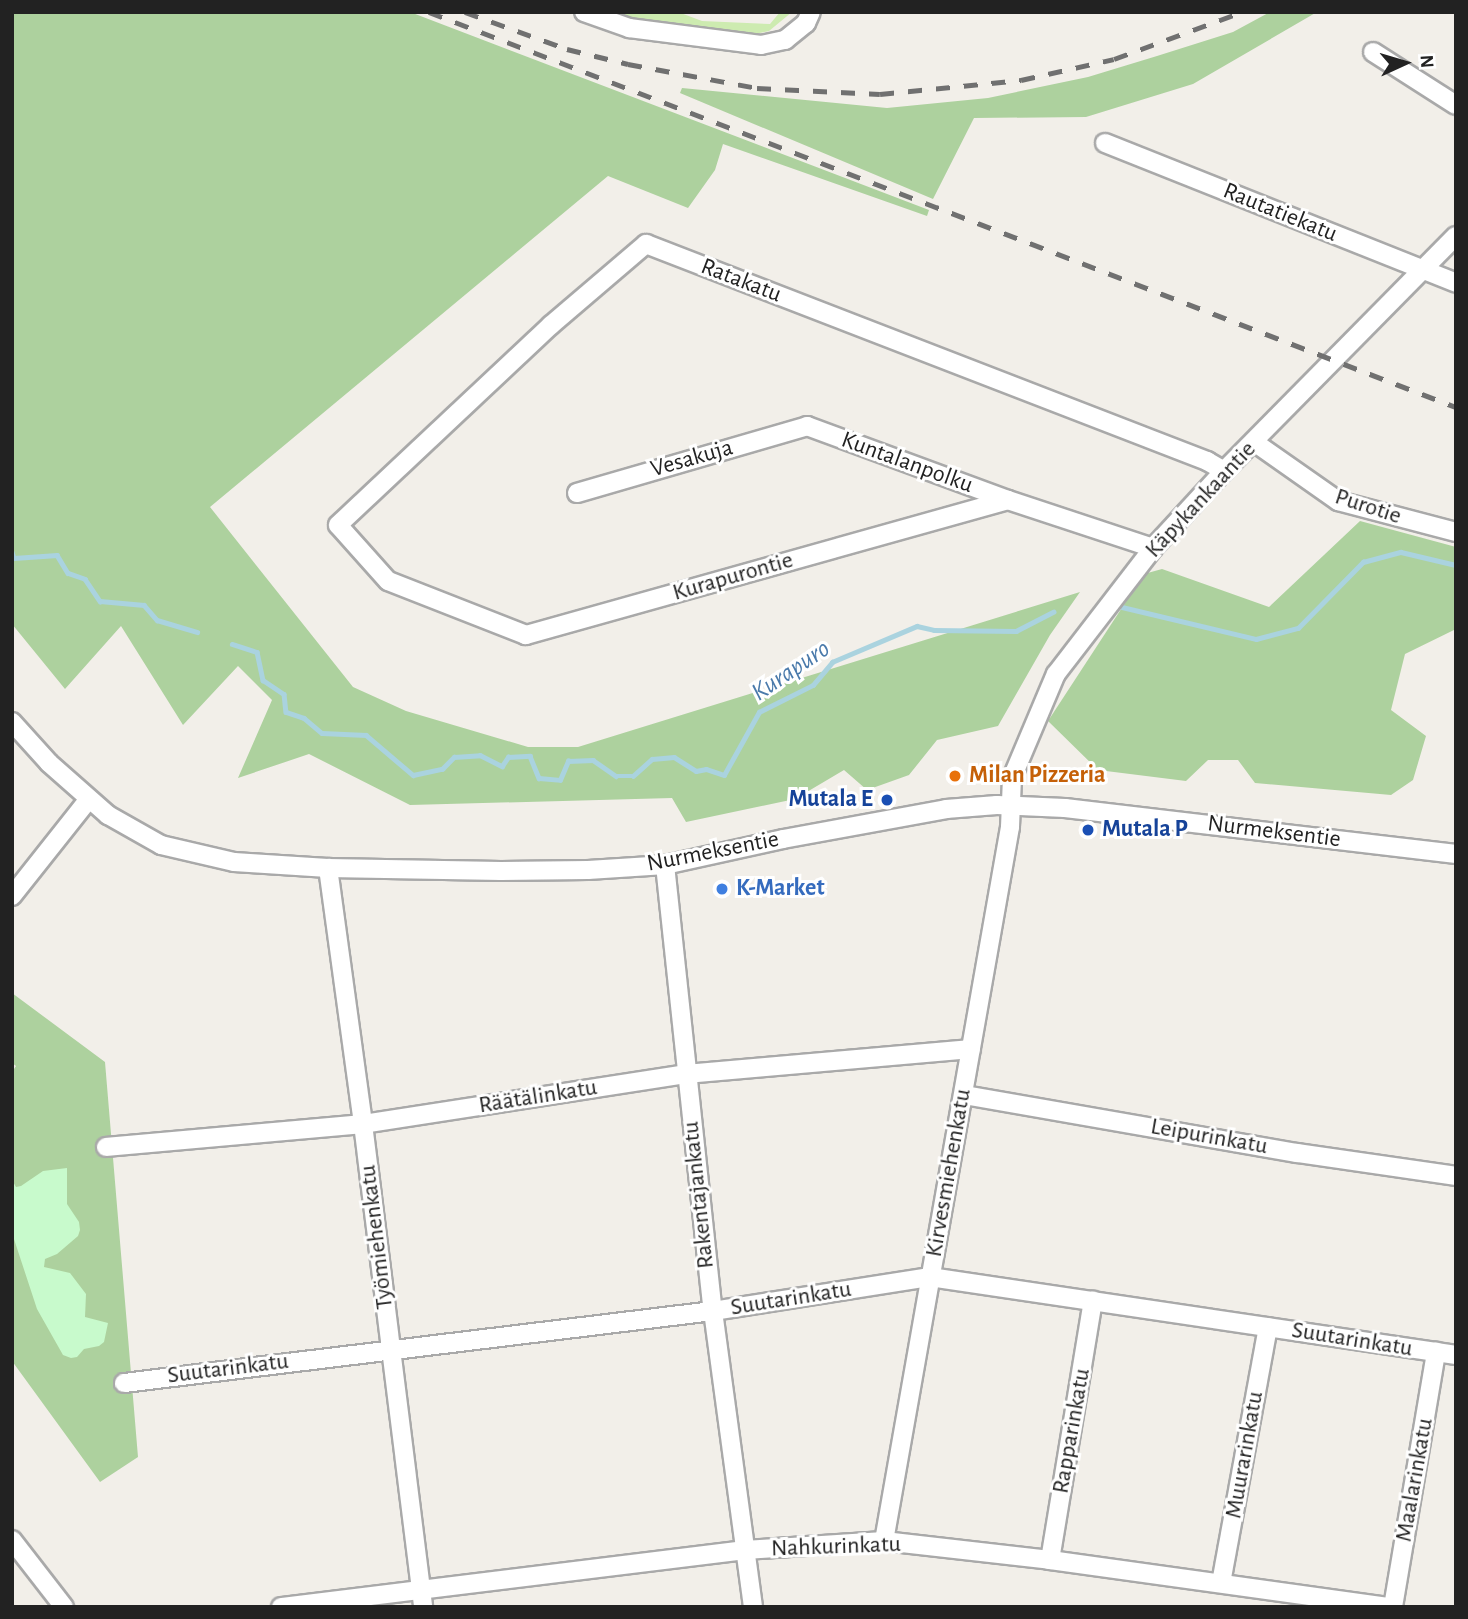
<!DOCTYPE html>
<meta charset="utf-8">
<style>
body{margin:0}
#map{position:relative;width:1468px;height:1619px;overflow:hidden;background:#f2efe9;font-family:"Alegreya Sans",sans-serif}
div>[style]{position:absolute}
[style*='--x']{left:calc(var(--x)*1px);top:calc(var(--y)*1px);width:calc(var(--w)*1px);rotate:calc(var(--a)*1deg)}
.grass>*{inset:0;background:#cdebb0}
.forest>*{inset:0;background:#add19e}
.park>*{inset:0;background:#c8facc}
.stream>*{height:4.5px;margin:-2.25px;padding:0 2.25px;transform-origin:2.25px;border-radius:2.25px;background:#aad3df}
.roads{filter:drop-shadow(2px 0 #a9a9a9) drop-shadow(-2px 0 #a9a9a9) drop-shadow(0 2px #a9a9a9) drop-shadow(0 -2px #a9a9a9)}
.minor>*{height:18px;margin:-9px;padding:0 9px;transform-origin:9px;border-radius:9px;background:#fff}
.rail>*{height:4.5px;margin-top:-2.25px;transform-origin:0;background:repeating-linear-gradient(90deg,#707070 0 14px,transparent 0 28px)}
.dots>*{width:19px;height:19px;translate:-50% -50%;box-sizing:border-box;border:4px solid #fff;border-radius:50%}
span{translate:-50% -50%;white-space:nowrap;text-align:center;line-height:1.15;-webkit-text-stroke:6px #fff;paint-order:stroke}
.street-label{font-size:24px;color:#222}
.food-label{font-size:24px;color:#c56008;font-weight:700}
.left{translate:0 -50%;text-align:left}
.transit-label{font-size:24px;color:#164399;font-weight:700}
.right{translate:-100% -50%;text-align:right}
.shop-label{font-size:24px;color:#366cbe;font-weight:700}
.water-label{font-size:26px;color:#4a7aab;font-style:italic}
.frame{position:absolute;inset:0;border:14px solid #222;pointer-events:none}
.north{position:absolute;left:1370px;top:28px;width:70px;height:70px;-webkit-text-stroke:5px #fff;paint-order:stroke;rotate:86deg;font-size:19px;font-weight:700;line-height:28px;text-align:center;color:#222}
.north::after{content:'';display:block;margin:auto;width:24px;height:32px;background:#222;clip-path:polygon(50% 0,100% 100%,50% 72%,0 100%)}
</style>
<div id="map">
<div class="grass">
<i style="clip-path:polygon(611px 12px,678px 12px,702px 21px,770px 24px,780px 12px,792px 12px,769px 31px,751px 35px,658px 24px)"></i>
</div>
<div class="forest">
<i style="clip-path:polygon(12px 12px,410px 12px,929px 210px,927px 216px,723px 144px,715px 170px,688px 208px,608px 176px,210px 507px,353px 687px,406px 711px,528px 747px,578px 747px,1080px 592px,1050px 635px,998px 726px,937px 740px,909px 775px,867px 790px,844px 770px,795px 799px,686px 822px,672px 798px,410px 805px,309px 754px,238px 778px,272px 700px,238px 666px,183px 725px,121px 626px,65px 689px,12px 624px)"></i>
<i style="clip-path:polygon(1270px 12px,1317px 12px,1193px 84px,1086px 117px,974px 118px,933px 199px,680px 93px,682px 88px,887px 108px,988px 98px,1088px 77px,1157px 56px,1233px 32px)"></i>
<i style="clip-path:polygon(1360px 521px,1456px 547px,1456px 629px,1405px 654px,1391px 710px,1426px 736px,1413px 780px,1391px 795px,1255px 783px,1238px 760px,1208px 760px,1186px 781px,1098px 770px,1048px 721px,1144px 574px,1162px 569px,1269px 607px)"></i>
<i style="clip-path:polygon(12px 993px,105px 1062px,138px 1457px,100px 1482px,12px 1361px,12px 1072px,16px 1066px,12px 1063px)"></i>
</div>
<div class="park">
<i style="clip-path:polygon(67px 1168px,67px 1204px,79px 1222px,80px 1230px,78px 1236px,57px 1254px,45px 1259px,44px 1267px,70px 1273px,86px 1294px,85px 1317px,108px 1323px,104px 1342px,99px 1346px,84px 1349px,77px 1357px,71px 1358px,63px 1355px,37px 1309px,12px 1233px,12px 1180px,16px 1187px,21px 1186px,43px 1171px)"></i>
</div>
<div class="stream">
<i style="--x:12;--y:552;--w:6;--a:72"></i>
<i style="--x:14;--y:558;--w:43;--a:-4"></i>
<i style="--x:57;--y:555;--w:21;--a:59"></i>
<i style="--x:68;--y:573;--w:18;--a:19"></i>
<i style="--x:85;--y:579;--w:27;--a:56"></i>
<i style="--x:100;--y:601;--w:44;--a:5.2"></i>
<i style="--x:144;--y:605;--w:20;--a:49"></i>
<i style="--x:157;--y:620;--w:42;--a:16.7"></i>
<i style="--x:1122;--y:607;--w:138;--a:13.4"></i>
<i style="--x:1256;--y:639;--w:43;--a:-14.7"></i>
<i style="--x:1298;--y:628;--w:93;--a:-45.4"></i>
<i style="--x:1363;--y:562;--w:39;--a:-15"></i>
<i style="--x:1401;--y:552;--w:57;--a:13.3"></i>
<i style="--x:232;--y:644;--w:26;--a:18"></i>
<i style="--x:257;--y:652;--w:29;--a:78"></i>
<i style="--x:263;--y:680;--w:25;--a:34"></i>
<i style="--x:284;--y:694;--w:18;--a:84"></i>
<i style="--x:286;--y:712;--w:19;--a:18"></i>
<i style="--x:304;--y:718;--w:23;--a:40"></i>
<i style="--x:322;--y:733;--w:44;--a:2.6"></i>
<i style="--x:366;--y:735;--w:62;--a:40.4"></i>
<i style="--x:413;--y:775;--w:30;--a:-12"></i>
<i style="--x:442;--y:769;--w:17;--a:-45"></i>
<i style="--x:454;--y:757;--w:26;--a:-4"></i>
<i style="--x:480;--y:755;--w:25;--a:27"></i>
<i style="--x:502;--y:766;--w:11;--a:-56"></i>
<i style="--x:508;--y:757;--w:22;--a:-3"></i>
<i style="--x:530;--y:756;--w:24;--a:68"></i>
<i style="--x:539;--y:778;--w:21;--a:5"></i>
<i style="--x:560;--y:780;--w:21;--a:-67"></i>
<i style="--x:568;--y:761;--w:25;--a:-2"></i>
<i style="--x:593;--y:760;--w:28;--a:35"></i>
<i style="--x:616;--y:776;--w:17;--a:0"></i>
<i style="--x:633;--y:776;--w:25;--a:-42"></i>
<i style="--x:652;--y:759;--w:22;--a:-5"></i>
<i style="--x:674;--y:757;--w:26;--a:32"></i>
<i style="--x:696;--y:771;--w:10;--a:-11"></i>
<i style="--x:706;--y:769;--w:19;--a:18"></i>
<i style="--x:724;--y:775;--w:72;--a:-60.9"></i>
<i style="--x:759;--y:712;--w:60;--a:-26.6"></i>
<i style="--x:813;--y:685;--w:30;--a:-50"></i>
<i style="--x:832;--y:662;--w:92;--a:-23"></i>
<i style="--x:917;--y:626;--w:17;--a:13"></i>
<i style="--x:934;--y:630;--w:82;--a:0.7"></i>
<i style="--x:1016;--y:631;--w:42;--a:-27.2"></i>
</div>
<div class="roads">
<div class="minor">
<i style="--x:584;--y:12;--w:48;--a:19.6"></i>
<i style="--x:629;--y:28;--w:133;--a:7.3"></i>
<i style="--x:761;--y:45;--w:25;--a:-12"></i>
<i style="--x:785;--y:40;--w:27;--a:-39"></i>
<i style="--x:806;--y:23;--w:12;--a:-66"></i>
<i style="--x:1373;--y:52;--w:98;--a:32.6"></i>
<i style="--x:1105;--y:143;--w:378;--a:21.7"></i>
<i style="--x:1254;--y:442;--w:103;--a:35.1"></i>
<i style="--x:1338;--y:501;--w:122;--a:14.7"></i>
<i style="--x:577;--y:493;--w:240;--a:-16.2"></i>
<i style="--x:807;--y:426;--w:214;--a:20.2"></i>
<i style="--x:1153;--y:548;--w:153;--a:-161.7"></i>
<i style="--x:1008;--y:500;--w:501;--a:164.35"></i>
<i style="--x:526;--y:635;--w:148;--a:-158.6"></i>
<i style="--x:388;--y:581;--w:75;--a:-131.8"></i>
<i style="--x:338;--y:525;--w:292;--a:-43.2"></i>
<i style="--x:551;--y:325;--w:125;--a:-40.5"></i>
<i style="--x:646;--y:244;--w:602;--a:21.15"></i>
<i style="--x:1207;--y:461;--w:20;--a:30"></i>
<i style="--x:12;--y:722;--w:55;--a:47.9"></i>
<i style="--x:49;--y:763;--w:79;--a:41.4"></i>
<i style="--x:108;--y:815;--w:61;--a:29.5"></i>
<i style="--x:161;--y:845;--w:75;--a:13.1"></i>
<i style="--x:234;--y:862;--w:94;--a:3.7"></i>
<i style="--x:328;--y:868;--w:173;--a:1"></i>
<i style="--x:501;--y:871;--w:87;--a:-0.7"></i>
<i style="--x:588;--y:870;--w:77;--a:-3.7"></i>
<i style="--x:665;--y:865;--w:121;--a:-12.4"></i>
<i style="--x:783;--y:839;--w:166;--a:-10.4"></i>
<i style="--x:946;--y:809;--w:51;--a:-4.5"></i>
<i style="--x:997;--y:805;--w:68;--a:2.5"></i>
<i style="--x:1065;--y:808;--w:394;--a:6.7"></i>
<i style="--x:665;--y:865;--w:449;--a:83.9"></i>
<i style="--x:713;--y:1311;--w:299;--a:82.3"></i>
<i style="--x:328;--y:868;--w:258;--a:82.2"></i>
<i style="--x:363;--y:1124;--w:487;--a:82.9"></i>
<i style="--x:12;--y:896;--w:122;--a:-51.6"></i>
<i style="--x:964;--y:1095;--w:338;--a:9.9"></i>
<i style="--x:1297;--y:1153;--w:161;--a:8.2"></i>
<i style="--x:106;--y:1147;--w:258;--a:-5.1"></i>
<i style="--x:363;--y:1124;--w:327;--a:-8.8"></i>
<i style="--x:686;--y:1074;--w:286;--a:-5"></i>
<i style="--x:124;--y:1383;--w:593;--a:-6.97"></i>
<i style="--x:713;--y:1311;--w:220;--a:-8.9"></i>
<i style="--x:930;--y:1277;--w:532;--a:8.43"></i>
<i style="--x:12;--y:1540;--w:85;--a:52.2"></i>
<i style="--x:884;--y:1541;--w:725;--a:-79.99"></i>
<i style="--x:1010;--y:827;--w:49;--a:-87.7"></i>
<i style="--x:1012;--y:778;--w:113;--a:-67.1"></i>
<i style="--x:1056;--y:674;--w:159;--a:-52.4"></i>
<i style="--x:1153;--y:548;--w:105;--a:-47.3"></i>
<i style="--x:1224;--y:471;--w:330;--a:-45.4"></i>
<i style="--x:1050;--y:1560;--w:263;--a:-80.6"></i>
<i style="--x:1221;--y:1583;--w:260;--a:-79.6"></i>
<i style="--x:281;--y:1607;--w:467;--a:-7"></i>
<i style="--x:745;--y:1550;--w:139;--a:-3.7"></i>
<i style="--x:884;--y:1541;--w:167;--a:6.5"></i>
<i style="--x:1050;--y:1560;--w:343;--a:7.9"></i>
<i style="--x:1393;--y:1607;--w:259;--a:-80.4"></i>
</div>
</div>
<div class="rail">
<i style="--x:429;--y:12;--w:1100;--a:21.04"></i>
<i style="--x:465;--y:12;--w:109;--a:19.9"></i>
<i style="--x:567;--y:49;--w:63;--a:13.8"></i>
<i style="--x:628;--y:64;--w:131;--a:10.5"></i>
<i style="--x:757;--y:88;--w:123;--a:2.8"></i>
<i style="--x:880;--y:94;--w:142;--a:-5.7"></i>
<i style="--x:1021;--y:80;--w:95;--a:-12.7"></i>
<i style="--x:1114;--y:59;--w:136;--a:-20.2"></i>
</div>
<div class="dots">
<i style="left:955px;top:776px;background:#e8710a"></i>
<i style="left:887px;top:800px;background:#1a4fb4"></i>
<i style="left:1088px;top:830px;background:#1a4fb4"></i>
<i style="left:722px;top:889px;background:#3f7fe0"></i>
</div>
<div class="street-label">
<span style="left:1280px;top:213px;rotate:22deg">Rautatiekatu</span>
<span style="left:741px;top:281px;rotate:21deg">Ratakatu</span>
<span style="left:692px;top:459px;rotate:-16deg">Vesakuja</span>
<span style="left:907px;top:463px;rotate:20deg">Kuntalanpolku</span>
<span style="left:1201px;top:500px;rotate:-47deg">Käpykankaantie</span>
<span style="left:1368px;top:507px;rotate:18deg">Purotie</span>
<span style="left:733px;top:577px;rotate:-16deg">Kurapurontie</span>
<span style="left:1274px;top:832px;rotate:7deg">Nurmeksentie</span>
<span style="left:713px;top:852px;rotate:-11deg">Nurmeksentie</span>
<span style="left:538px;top:1097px;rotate:-9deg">Räätälinkatu</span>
<span style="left:1209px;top:1137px;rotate:10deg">Leipurinkatu</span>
<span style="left:949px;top:1173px;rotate:-80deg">Kirvesmiehenkatu</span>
<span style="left:699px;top:1195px;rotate:-96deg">Rakentajankatu</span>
<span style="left:377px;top:1237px;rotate:-97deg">Työmiehenkatu</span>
<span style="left:791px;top:1299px;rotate:-9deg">Suutarinkatu</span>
<span style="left:1352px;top:1340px;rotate:9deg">Suutarinkatu</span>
<span style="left:228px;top:1369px;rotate:-7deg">Suutarinkatu</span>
<span style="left:1072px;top:1431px;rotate:-80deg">Rapparinkatu</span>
<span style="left:1245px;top:1455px;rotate:-80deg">Muurarinkatu</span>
<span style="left:1415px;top:1480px;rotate:-80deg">Maalarinkatu</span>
<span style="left:836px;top:1547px;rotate:-2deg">Nahkurinkatu</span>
</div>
<div class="food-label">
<span class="left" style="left:969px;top:776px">Milan Pizzeria</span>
</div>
<div class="transit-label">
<span class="right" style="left:873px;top:800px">Mutala E</span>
<span class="left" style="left:1102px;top:830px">Mutala P</span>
</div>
<div class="shop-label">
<span class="left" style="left:736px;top:889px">K-Market</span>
</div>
<div class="water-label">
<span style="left:791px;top:671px;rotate:-34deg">Kurapuro</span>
</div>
<div class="frame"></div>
<div class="north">N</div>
</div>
